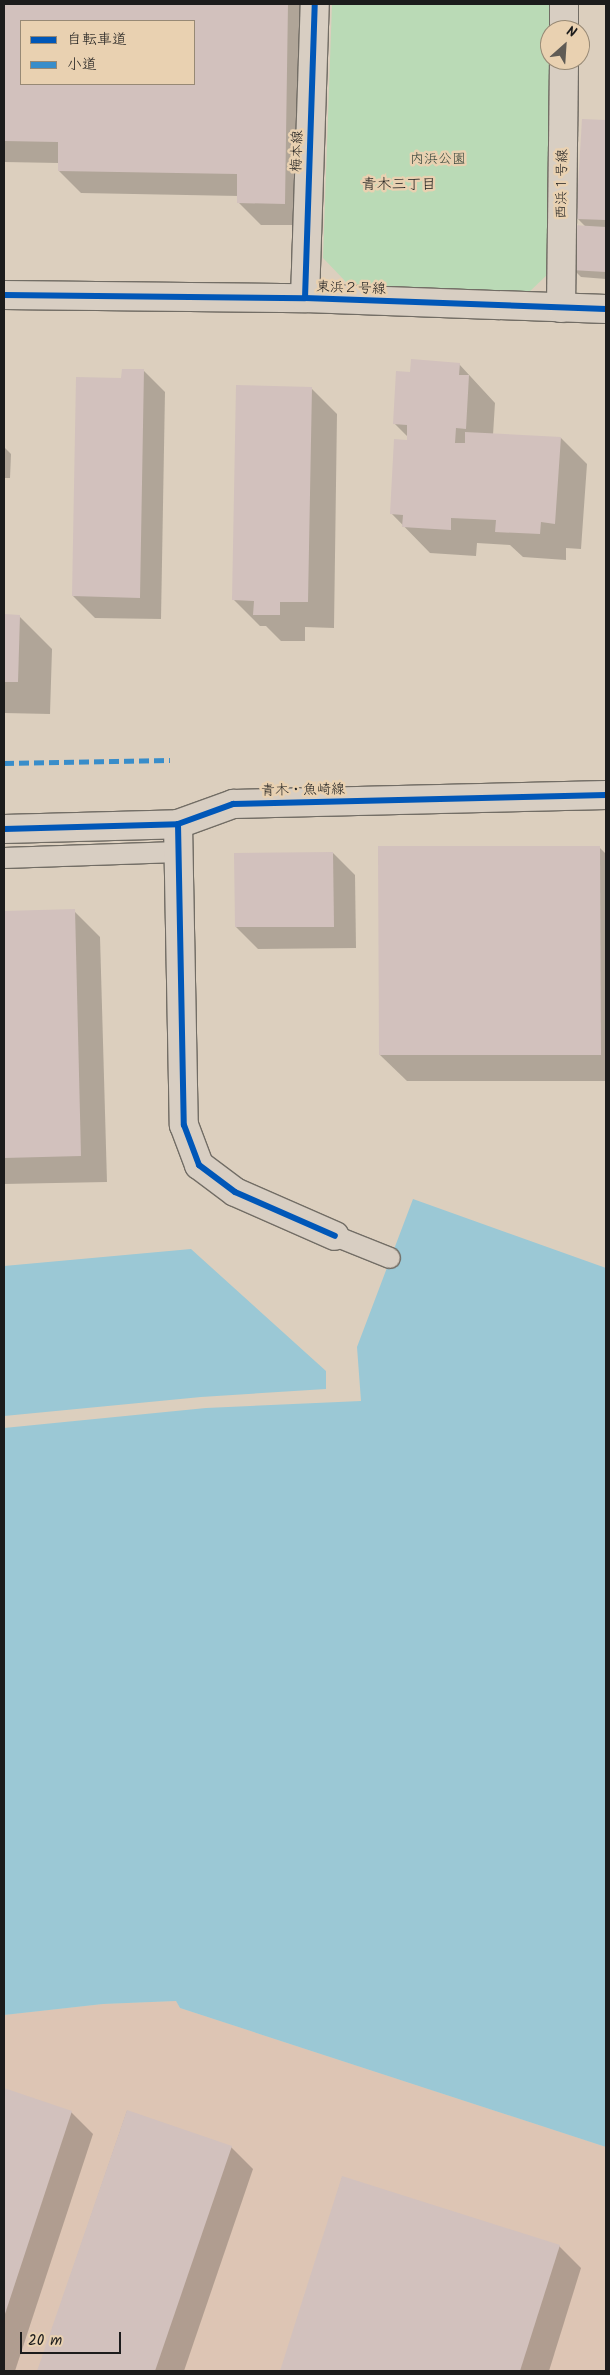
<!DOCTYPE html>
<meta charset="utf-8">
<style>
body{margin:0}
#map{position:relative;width:610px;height:2375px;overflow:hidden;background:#dccfbe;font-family:Kalam,"Klee One",sans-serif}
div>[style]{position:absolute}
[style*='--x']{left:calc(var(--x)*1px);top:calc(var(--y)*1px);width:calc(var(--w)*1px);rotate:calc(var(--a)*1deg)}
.built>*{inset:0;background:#ddc5b4}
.green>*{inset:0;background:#badab6}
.water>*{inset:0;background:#9bc8d5}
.shadow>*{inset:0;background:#0003}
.building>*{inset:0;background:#d2c1bd}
.roads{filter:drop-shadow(1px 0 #726d65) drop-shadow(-1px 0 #726d65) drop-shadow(0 1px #726d65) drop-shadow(0 -1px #726d65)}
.service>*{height:20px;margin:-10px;padding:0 10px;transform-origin:10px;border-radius:10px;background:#d8cec2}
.minor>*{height:28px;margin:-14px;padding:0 14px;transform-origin:14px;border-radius:14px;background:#d8cec2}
.tertiary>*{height:28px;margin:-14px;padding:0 14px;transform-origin:14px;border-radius:14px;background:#d8cec2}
.quiet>*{height:5px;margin-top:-2.5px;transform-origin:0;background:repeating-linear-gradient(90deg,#388dca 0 10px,transparent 0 15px)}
.cycleway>*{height:6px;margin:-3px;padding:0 3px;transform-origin:3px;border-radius:3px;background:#0057b8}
span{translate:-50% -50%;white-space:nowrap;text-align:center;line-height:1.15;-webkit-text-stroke:5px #e9d1b1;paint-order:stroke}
.street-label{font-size:14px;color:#1c1c1c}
.park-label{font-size:14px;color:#36443a}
.neighbourhood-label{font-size:15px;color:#1c1c1c}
.frame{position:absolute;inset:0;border:5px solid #1c1c1c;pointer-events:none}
.legend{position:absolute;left:20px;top:20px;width:175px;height:65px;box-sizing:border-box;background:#e9d1b1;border:1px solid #978975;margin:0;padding:6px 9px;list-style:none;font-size:15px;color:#1c1c1c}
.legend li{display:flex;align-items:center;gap:10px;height:25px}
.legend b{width:25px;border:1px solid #978975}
.north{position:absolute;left:540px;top:20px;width:50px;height:50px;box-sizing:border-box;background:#e9d1b1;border:1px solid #978975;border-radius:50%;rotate:26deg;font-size:14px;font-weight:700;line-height:20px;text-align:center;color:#1c1c1c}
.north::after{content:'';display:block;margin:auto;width:18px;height:22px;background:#5f5b55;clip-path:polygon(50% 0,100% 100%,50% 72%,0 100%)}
.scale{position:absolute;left:20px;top:2332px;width:101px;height:22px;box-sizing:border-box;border:2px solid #1c1c1c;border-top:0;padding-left:6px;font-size:15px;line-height:18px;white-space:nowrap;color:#1c1c1c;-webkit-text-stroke:4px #e9d1b1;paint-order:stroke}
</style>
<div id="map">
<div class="built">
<i style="clip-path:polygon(176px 2001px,180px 2008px,606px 2147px,606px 2371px,4px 2371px,4px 2015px,103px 2004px)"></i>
</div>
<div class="green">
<i style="clip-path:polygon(332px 4px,553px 4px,547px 275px,527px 294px,350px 286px,323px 258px)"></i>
</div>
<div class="water">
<i style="clip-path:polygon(413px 1199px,606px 1268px,606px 2147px,180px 2008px,176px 2001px,103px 2004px,4px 2015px,4px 1428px,206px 1408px,361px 1401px,357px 1347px)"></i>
<i style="clip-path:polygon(191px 1249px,326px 1371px,326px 1389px,201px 1397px,4px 1416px,4px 1266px)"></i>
</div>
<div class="shadow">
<i style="clip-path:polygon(evenodd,4px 4px,309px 4px,307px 225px,261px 225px,239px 203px,239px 196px,81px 193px,59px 171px,59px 163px,4px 162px,4px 4px,21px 21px,194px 21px,194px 84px,21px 84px,21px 21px)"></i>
<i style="clip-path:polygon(583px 120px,606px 122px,606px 279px,581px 277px,573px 269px,586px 227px,577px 218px)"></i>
<i style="clip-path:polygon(459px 364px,495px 403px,493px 435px,561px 438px,587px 464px,581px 549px,566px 548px,566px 560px,523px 557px,510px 545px,477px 543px,476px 556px,430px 553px,392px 514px,408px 437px,395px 424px,411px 374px)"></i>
<i style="clip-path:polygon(143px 370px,165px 392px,161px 619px,95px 618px,73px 596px,123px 380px)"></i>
<i style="clip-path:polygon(311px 388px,337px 414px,334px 628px,305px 627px,305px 641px,281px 641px,266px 626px,260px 626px,234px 600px)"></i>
<i style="clip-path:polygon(4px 447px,11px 454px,10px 478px,4px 478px)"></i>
<i style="clip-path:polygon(4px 615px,19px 616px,52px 649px,50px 714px,4px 713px)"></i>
<i style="clip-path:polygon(600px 848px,606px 854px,606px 1081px,407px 1081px,380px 1055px)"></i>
<i style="clip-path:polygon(333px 853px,355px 875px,356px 948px,258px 949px,236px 927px)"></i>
<i style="clip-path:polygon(74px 911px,100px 937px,107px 1182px,4px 1184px,4px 912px)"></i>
<i style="clip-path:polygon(4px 2089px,71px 2112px,93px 2134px,15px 2371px,4px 2371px)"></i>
<i style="clip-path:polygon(127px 2111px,231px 2147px,253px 2169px,184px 2371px,38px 2371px)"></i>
<i style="clip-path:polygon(342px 2178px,559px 2246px,581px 2268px,549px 2371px,282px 2371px)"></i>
</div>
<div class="building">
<i style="clip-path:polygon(evenodd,4px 4px,288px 4px,285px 204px,237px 203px,237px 174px,58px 171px,58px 142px,4px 141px,4px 4px,21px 21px,194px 21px,194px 84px,21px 84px,21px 21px)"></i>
<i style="clip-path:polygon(582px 119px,606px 120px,606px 220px,576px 219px)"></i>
<i style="clip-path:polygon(573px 225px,606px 227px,606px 272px,571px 270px)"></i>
<i style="clip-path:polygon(411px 359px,460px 363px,459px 375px,469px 375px,466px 429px,456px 428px,455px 443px,465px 443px,465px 432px,561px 437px,555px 524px,541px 522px,540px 534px,495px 532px,496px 520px,451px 518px,451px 530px,402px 527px,403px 515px,390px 514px,394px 439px,407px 440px,407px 425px,393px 424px,396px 371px,410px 372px)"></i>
<i style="clip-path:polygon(122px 369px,144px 369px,140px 598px,72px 596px,76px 377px,121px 378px)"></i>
<i style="clip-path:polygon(236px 385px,312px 387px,308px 602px,280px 602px,280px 615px,253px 615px,254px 601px,232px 600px)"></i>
<i style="clip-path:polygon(4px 614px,20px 615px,18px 682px,4px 682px)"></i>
<i style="clip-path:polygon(378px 846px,600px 846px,601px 1055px,379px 1055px)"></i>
<i style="clip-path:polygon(333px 852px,334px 927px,235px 927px,234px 853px)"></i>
<i style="clip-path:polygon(75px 909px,81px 1156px,4px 1158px,4px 911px)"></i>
<i style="clip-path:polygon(4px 2088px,72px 2111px,4px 2317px)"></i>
<i style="clip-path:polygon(127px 2110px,232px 2146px,155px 2371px,37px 2371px)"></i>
<i style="clip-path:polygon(342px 2176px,560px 2245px,520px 2371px,280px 2371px)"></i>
</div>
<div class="roads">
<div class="service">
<i style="--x:4;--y:858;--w:174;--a:-2"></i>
<i style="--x:335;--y:1236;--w:59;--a:21.8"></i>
</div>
<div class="minor">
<i style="--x:564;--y:30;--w:26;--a:-90"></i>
<i style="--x:4;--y:295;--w:301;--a:0.6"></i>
<i style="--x:305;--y:298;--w:301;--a:2.1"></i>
<i style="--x:305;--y:298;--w:294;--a:-88.1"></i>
<i style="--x:561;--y:308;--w:248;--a:-89.3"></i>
<i style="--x:4;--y:829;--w:174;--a:-1.6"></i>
<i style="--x:178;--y:824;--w:301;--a:88.9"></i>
<i style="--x:184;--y:1125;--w:43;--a:69.4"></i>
<i style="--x:199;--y:1165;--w:45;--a:36.9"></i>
<i style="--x:235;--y:1192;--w:109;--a:23.7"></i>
</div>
<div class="tertiary">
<i style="--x:178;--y:824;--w:59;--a:-20"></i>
<i style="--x:233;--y:804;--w:373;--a:-1.4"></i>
</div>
</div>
<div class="quiet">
<i style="--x:4;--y:763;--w:166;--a:-1"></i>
</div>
<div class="cycleway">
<i style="--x:4;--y:295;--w:301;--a:0.6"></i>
<i style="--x:305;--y:298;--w:301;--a:2.1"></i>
<i style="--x:305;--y:298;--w:294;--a:-88.1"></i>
<i style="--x:178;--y:824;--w:301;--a:88.9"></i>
<i style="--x:184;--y:1125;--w:43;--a:69.4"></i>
<i style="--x:199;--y:1165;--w:45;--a:36.9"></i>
<i style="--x:235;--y:1192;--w:109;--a:23.7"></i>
<i style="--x:4;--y:829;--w:174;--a:-1.6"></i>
<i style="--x:178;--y:824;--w:59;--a:-20"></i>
<i style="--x:233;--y:804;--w:373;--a:-1.4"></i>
</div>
<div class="street-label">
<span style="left:297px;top:151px;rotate:-88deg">梅本線</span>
<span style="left:562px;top:184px;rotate:-89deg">西浜１号線</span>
<span style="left:351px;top:288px;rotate:2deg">東浜２号線</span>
<span style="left:303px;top:790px;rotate:-1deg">青木・魚崎線</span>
</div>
<div class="park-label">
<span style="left:438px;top:159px">内浜公園</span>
</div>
<div class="neighbourhood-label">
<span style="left:399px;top:186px">青木三丁目</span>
</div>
<div class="frame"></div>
<ul class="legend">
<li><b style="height:6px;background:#0057b8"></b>自転車道</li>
<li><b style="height:6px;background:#388dca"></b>小道</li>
</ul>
<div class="north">N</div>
<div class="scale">20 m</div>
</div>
